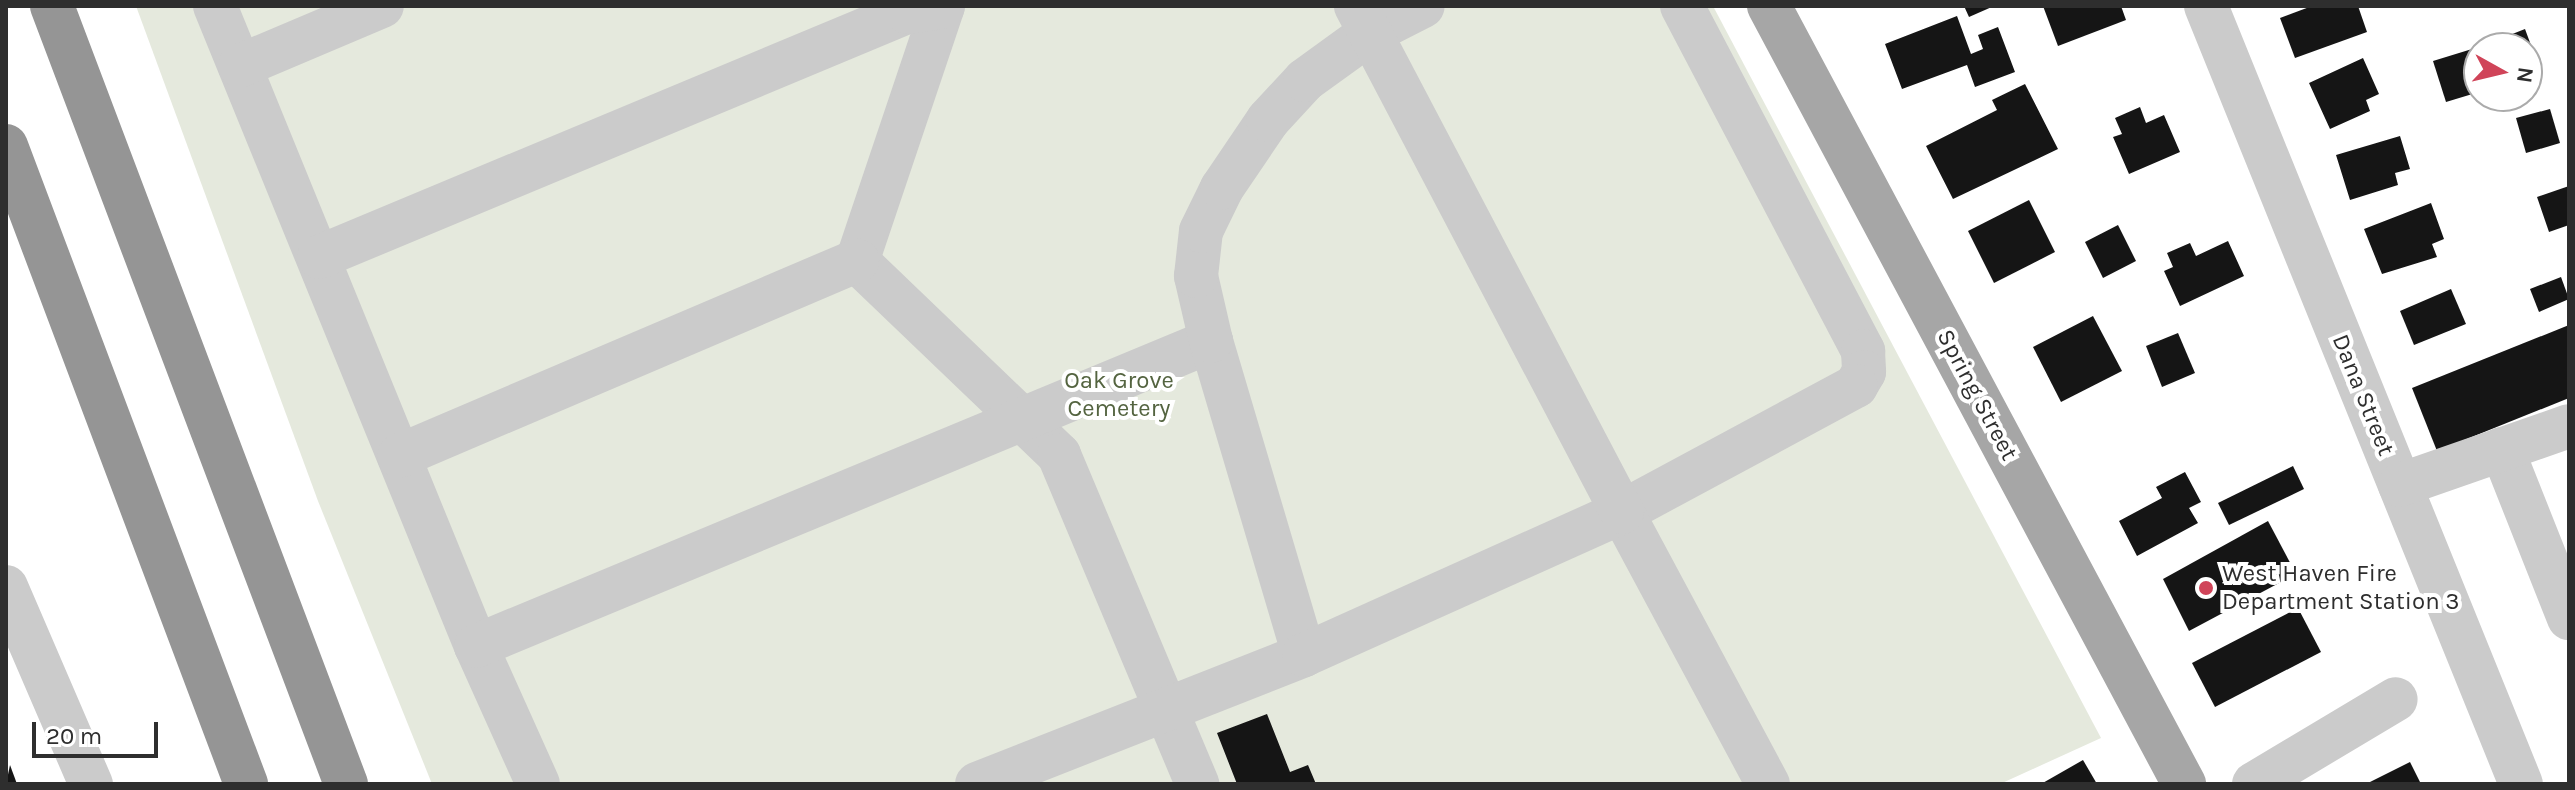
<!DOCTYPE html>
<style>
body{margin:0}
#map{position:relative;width:2575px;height:790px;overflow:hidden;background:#fff;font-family:Karla,sans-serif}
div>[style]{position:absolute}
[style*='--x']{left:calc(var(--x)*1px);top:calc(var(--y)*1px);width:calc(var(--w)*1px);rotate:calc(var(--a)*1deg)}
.green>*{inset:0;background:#e5e9dd}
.building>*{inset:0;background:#151515}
.minor>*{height:44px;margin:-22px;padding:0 22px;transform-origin:22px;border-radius:22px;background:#cbcbcb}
.major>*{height:44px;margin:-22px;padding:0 22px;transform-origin:22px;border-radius:22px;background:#a6a6a6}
.highway>*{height:44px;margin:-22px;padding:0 22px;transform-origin:22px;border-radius:22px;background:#959595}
.dots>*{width:22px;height:22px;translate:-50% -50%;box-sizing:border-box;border:4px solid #fff;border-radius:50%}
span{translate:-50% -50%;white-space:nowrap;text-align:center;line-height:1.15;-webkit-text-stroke:8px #fff;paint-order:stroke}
.park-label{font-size:24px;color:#546440}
.street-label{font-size:24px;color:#2e2e2e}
.poi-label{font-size:24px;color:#2e2e2e}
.left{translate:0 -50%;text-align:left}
.frame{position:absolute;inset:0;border:8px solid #2e2e2e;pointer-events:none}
.north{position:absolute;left:2463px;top:32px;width:80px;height:80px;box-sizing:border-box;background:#fff;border:2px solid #ababab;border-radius:50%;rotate:98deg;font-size:22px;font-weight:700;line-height:32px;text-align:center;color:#2e2e2e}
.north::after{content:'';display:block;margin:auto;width:28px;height:36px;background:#d04459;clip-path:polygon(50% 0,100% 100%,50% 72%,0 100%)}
.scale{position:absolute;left:32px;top:722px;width:126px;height:36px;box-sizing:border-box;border:4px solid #2e2e2e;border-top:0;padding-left:10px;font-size:24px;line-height:28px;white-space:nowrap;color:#2e2e2e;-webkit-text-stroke:6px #fff;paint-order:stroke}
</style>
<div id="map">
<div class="green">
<i style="clip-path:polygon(136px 6px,1713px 6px,2101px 738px,2000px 784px,432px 784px,318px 501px)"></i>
</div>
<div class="building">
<i style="clip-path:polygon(1964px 6px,1994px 6px,1969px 17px)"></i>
<i style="clip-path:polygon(2043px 6px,2121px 6px,2126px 20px,2058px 46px)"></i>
<i style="clip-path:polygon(2312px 6px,2358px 6px,2367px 32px,2295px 58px,2280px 18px)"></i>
<i style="clip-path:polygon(1957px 16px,1971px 54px,1983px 49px,1978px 35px,1998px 27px,2015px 72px,1975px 87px,1967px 65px,1902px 89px,1885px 44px)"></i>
<i style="clip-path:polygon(2525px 29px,2539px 67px,2527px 71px,2527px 48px,2489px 48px,2487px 44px)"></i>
<i style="clip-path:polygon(2472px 49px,2479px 92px,2446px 102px,2433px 61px)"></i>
<i style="clip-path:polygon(2363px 58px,2379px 94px,2366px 100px,2370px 111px,2330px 129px,2309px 83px)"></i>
<i style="clip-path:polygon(2025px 84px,2058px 149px,1953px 199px,1926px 146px,1997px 110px,1992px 100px)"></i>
<i style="clip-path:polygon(2140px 107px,2146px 123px,2164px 115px,2180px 152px,2129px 174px,2113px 137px,2122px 134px,2115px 118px)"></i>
<i style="clip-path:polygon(2550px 109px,2560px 143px,2526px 153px,2516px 118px)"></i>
<i style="clip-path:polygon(2400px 136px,2410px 169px,2395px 173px,2398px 185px,2350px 200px,2336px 155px)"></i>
<i style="clip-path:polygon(2569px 186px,2569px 225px,2549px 232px,2537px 197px)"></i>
<i style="clip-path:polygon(2029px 200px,2055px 252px,1994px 283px,1968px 231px)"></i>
<i style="clip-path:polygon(2431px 203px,2444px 239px,2432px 244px,2437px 257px,2382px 274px,2364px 229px)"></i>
<i style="clip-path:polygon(2118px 225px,2136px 261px,2103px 278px,2085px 242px)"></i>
<i style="clip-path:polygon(2228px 241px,2244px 276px,2180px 306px,2164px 271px,2173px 267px,2167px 253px,2190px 243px,2196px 256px)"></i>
<i style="clip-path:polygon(2561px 277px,2569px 299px,2539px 312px,2530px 289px)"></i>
<i style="clip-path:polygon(2451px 289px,2466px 324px,2414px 345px,2400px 311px)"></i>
<i style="clip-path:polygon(2093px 316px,2122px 371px,2061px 402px,2033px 347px)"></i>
<i style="clip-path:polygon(2569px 325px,2569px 398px,2437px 451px,2412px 388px)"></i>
<i style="clip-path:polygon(2178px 333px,2195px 373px,2162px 387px,2146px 346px)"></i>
<i style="clip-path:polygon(2293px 466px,2304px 489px,2229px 525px,2218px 503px)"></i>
<i style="clip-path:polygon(2185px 472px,2201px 502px,2189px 508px,2198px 523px,2137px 556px,2119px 521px,2162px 498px,2156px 487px)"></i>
<i style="clip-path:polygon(2268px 521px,2296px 574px,2189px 631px,2163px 579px)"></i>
<i style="clip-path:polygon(2298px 608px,2321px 652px,2215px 707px,2192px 663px)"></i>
<i style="clip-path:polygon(1267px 714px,1290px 772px,1308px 765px,1316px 784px,1237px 784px,1217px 733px)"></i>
<i style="clip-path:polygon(2083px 760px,2097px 784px,2041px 784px)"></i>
<i style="clip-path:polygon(2410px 762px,2421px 784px,2366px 784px)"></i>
<i style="clip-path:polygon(10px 765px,17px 784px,6px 784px)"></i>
</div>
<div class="minor">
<i style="--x:215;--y:6;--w:691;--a:67.81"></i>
<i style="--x:476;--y:646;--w:151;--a:65.8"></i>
<i style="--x:943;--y:6;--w:269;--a:108.6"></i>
<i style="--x:857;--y:261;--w:280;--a:43.8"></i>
<i style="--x:1059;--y:455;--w:357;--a:67.2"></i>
<i style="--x:1682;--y:6;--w:390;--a:62.3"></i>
<i style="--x:1863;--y:351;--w:21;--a:87"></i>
<i style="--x:1864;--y:372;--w:16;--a:120"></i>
<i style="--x:1856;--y:386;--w:266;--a:151.7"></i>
<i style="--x:1622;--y:512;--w:309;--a:61.8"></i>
<i style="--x:2206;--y:6;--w:839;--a:67.96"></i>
<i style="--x:240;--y:66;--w:154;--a:-22.9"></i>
<i style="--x:319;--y:257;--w:637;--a:-22.62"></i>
<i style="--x:907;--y:12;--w:36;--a:-8"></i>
<i style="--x:2502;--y:449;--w:182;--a:68.4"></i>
<i style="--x:399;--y:456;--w:498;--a:-23.1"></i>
<i style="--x:2400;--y:485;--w:179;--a:-19.2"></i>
<i style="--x:6;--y:587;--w:215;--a:66.7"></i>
<i style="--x:476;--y:646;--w:796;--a:-22.54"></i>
<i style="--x:1304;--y:655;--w:327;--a:-106.5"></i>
<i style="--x:1211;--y:341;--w:67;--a:-103"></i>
<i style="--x:1196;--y:276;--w:45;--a:-83.7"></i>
<i style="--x:1201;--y:231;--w:48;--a:-64"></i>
<i style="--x:1222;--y:188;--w:82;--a:-55.9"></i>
<i style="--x:1268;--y:120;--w:54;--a:-47.2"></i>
<i style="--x:1305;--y:80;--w:80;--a:-35.9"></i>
<i style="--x:1370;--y:33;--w:59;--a:-27"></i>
<i style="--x:977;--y:784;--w:352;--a:-21.5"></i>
<i style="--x:1304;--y:655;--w:349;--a:-24.2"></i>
<i style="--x:1622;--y:512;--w:572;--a:-117.73"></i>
<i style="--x:2254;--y:784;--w:165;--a:-30.9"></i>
</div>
<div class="major">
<i style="--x:1769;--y:6;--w:882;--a:61.92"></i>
</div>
<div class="highway">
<i style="--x:52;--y:6;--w:832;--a:69.3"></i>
<i style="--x:6;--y:146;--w:682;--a:69.38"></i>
</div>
<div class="dots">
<i style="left:2206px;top:588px;background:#d04459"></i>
</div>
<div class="park-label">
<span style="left:1119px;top:395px">Oak Grove<br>Cemetery</span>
</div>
<div class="street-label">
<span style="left:1977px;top:395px;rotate:62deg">Spring Street</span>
<span style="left:2363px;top:395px;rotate:68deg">Dana Street</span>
</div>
<div class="poi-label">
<span class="left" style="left:2222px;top:588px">West Haven Fire<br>Department Station 3</span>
</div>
<div class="frame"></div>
<div class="north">N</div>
<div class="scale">20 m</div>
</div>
